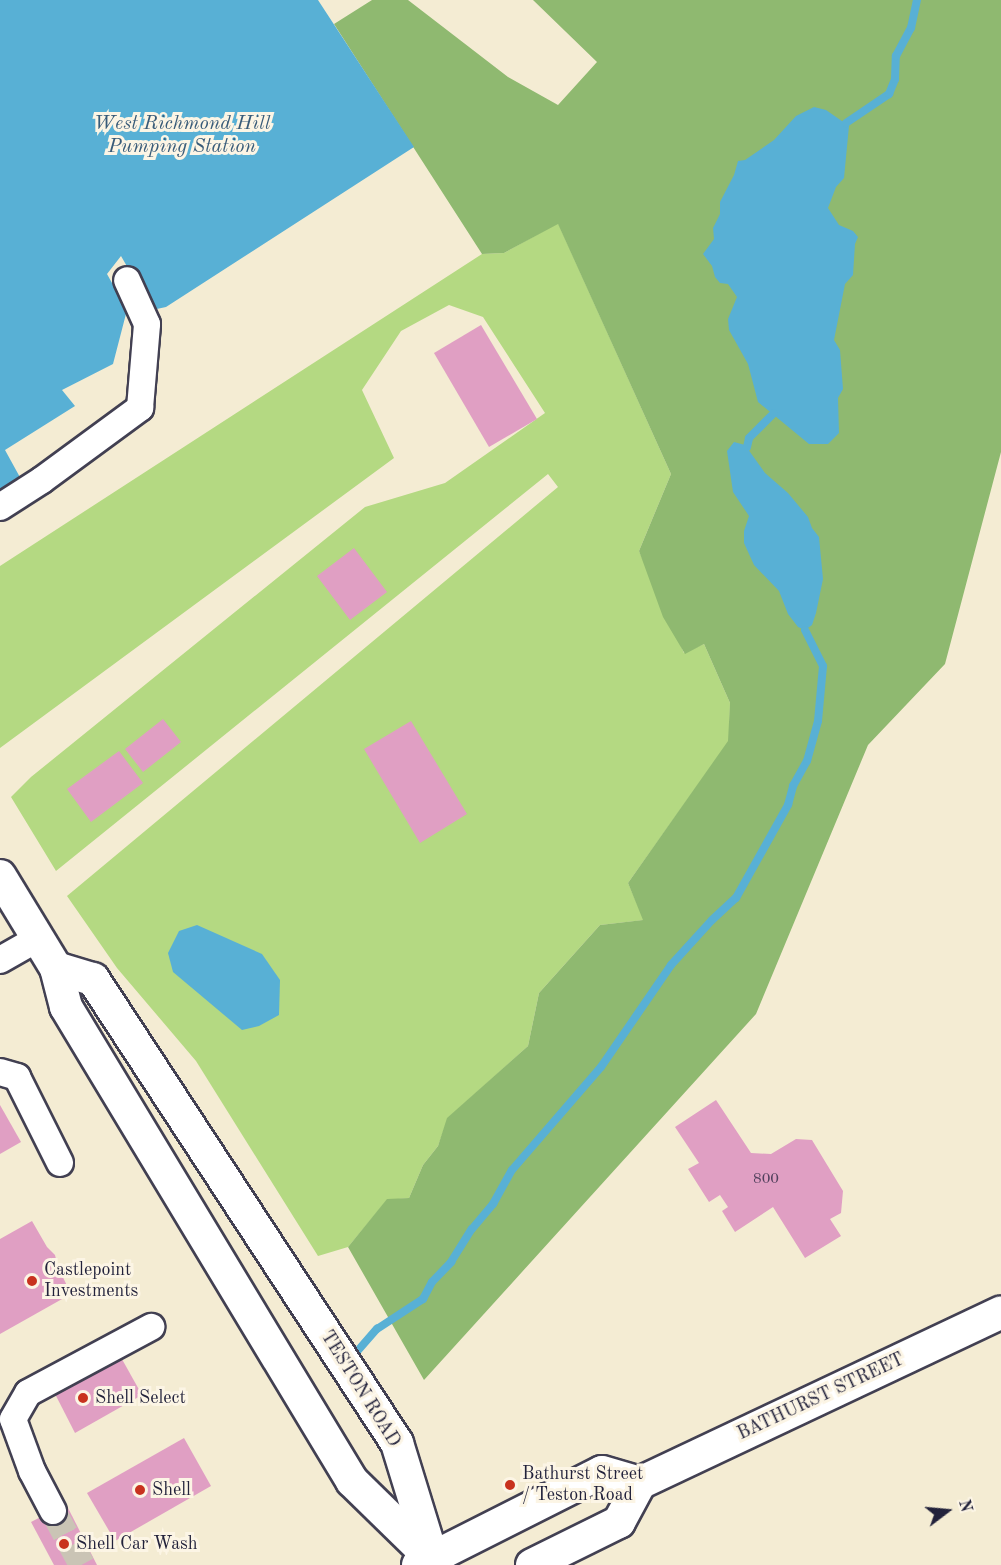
<!DOCTYPE html>
<style>
body{margin:0}
#map{position:relative;width:1001px;height:1565px;overflow:hidden;background:#f4ecd3;font-family:"Old Standard TT",serif}
div>[style]{position:absolute}
[style*='--x']{left:calc(var(--x)*1px);top:calc(var(--y)*1px);width:calc(var(--w)*1px);rotate:calc(var(--a)*1deg)}
.green>*{inset:0;background:#b4d982}
.forest>*{inset:0;background:#8fb970}
.water>*{inset:0;background:#58b0d5}
.stream>*{height:8px;margin:-4px;padding:0 4px;transform-origin:4px;border-radius:4px;background:#58b0d5}
.building>*{inset:0;background:#e09fc3}
.minor-tunnel>*{height:26px;margin-top:-13px;transform-origin:0;background:repeating-linear-gradient(90deg,#cac4b5 0 26px,transparent 0 39px)}
.roads{filter:drop-shadow(2px 0 #424052) drop-shadow(-2px 0 #424052) drop-shadow(0 2px #424052) drop-shadow(0 -2px #424052)}
.minor>*{height:26px;margin:-13px;padding:0 13px;transform-origin:13px;border-radius:13px;background:#fff}
.major>*{height:32px;margin:-16px;padding:0 16px;transform-origin:16px;border-radius:16px;background:#fff}
.dots>*{width:16px;height:16px;translate:-50% -50%;box-sizing:border-box;border:3px solid #fcf5e5;border-radius:50%}
span{translate:-50% -50%;white-space:nowrap;text-align:center;line-height:1.15;-webkit-text-stroke:6px #fcf5e5;paint-order:stroke}
.number-label{font-size:15px;color:#52415d}
.number-label span{-webkit-text-stroke-width:0}
.poi-label{font-size:18px;color:#22223b}
.left{translate:0 -50%;text-align:left}
.street-label{font-size:18px;color:#22223b}
.water-label{font-size:20px;color:#385b79;font-style:italic}
.north{position:absolute;left:917px;top:1481px;width:60px;height:60px;-webkit-text-stroke:4px #fcf5e5;paint-order:stroke;rotate:74deg;font-size:16px;font-weight:700;line-height:24px;text-align:center;color:#22223b}
.north::after{content:'';display:block;margin:auto;width:21px;height:27px;background:#22223b;clip-path:polygon(50% 0,100% 100%,50% 72%,0 100%)}
</style>
<div id="map">
<div class="green">
<i style="clip-path:polygon(558px 223px,671px 474px,639px 551px,684px 653px,704px 644px,730px 703px,729px 741px,628px 883px,644px 920px,600px 925px,539px 993px,528px 1046px,448px 1118px,438px 1146px,423px 1165px,409px 1198px,387px 1200px,348px 1247px,318px 1256px,196px 1061px,117px 968px,67px 896px,558px 487px,548px 474px,56px 871px,11px 797px,31px 777px,365px 507px,445px 483px,545px 413px,483px 317px,449px 305px,401px 331px,362px 390px,394px 458px,0 748px,0 566px,482px 254px,504px 253px)"></i>
</div>
<div class="forest">
<i style="clip-path:polygon(372px 0,408px 0,508px 77px,558px 105px,597px 62px,533px 0,1001px 0,1001px 452px,945px 664px,868px 745px,756px 1014px,424px 1380px,348px 1247px,387px 1199px,409px 1198px,423px 1165px,438px 1146px,447px 1118px,528px 1046px,539px 993px,600px 925px,643px 920px,628px 883px,728px 741px,730px 703px,704px 644px,685px 654px,663px 617px,639px 551px,671px 474px,558px 224px,504px 253px,482px 254px,334px 24px)"></i>
</div>
<div class="water">
<i style="clip-path:polygon(0 0,318px 0,414px 147px,166px 307px,152px 310px,121px 256px,107px 274px,127px 310px,113px 364px,62px 390px,75px 406px,5px 450px,27px 490px,0 506px)"></i>
<i style="clip-path:polygon(814px 107px,826px 110px,849px 126px,844px 178px,836px 187px,828px 208px,839px 225px,853px 231px,858px 237px,855px 244px,853px 275px,845px 284px,834px 340px,840px 350px,843px 389px,838px 398px,839px 433px,828px 444px,809px 444px,758px 402px,748px 364px,729px 330px,728px 319px,737px 297px,728px 284px,720px 283px,715px 277px,712px 266px,703px 254px,714px 239px,713px 228px,720px 214px,720px 202px,734px 175px,738px 161px,745px 160px,774px 140px,796px 116px)"></i>
<i style="clip-path:polygon(734px 442px,745px 445px,765px 473px,788px 493px,808px 517px,812px 528px,819px 537px,823px 579px,816px 613px,812px 625px,805px 630px,798px 627px,788px 614px,779px 591px,754px 565px,744px 543px,744px 531px,749px 516px,733px 492px,727px 451px)"></i>
<i style="clip-path:polygon(197px 925px,262px 954px,280px 980px,279px 1015px,259px 1026px,242px 1030px,173px 972px,168px 953px,179px 931px)"></i>
</div>
<div class="stream">
<i style="--x:846;--y:123;--w:52;--a:-34"></i>
<i style="--x:889;--y:94;--w:16;--a:-68"></i>
<i style="--x:895;--y:79;--w:23;--a:-88"></i>
<i style="--x:896;--y:56;--w:32;--a:-62"></i>
<i style="--x:911;--y:28;--w:29;--a:-78"></i>
<i style="--x:747;--y:447;--w:9;--a:-77"></i>
<i style="--x:749;--y:438;--w:35;--a:-45"></i>
<i style="--x:354;--y:1355;--w:35;--a:-49"></i>
<i style="--x:377;--y:1329;--w:55;--a:-33.1"></i>
<i style="--x:423;--y:1299;--w:19;--a:-62"></i>
<i style="--x:432;--y:1282;--w:28;--a:-46"></i>
<i style="--x:451;--y:1262;--w:39;--a:-58"></i>
<i style="--x:472;--y:1229;--w:33;--a:-50"></i>
<i style="--x:493;--y:1204;--w:39;--a:-61"></i>
<i style="--x:512;--y:1170;--w:136;--a:-49.2"></i>
<i style="--x:601;--y:1067;--w:124;--a:-55.5"></i>
<i style="--x:671;--y:965;--w:61;--a:-47.7"></i>
<i style="--x:712;--y:920;--w:33;--a:-43"></i>
<i style="--x:736;--y:898;--w:107;--a:-60.8"></i>
<i style="--x:788;--y:805;--w:20;--a:-75"></i>
<i style="--x:793;--y:786;--w:29;--a:-61"></i>
<i style="--x:807;--y:761;--w:41;--a:-74.6"></i>
<i style="--x:818;--y:721;--w:55;--a:-84.8"></i>
<i style="--x:823;--y:666;--w:40;--a:-116.6"></i>
</div>
<div class="building">
<i style="clip-path:polygon(481px 325px,537px 419px,489px 447px,434px 353px)"></i>
<i style="clip-path:polygon(354px 548px,387px 592px,350px 620px,317px 576px)"></i>
<i style="clip-path:polygon(163px 719px,181px 742px,143px 772px,125px 749px)"></i>
<i style="clip-path:polygon(411px 721px,467px 814px,420px 843px,364px 749px)"></i>
<i style="clip-path:polygon(119px 751px,143px 783px,91px 822px,67px 789px)"></i>
<i style="clip-path:polygon(716px 1100px,751px 1153px,771px 1154px,796px 1139px,812px 1140px,843px 1191px,841px 1213px,830px 1219px,841px 1236px,805px 1258px,773px 1207px,735px 1232px,722px 1211px,728px 1207px,720px 1195px,709px 1202px,688px 1169px,699px 1163px,675px 1127px)"></i>
<i style="clip-path:polygon(0 1105px,21px 1142px,0 1154px)"></i>
<i style="clip-path:polygon(32px 1221px,47px 1247px,55px 1255px,58px 1267px,71px 1294px,0 1334px,0 1239px)"></i>
<i style="clip-path:polygon(118px 1352px,142px 1395px,75px 1433px,52px 1388px)"></i>
<i style="clip-path:polygon(184px 1438px,211px 1486px,115px 1541px,87px 1493px)"></i>
<i style="clip-path:polygon(66px 1504px,97px 1565px,54px 1565px,31px 1522px)"></i>
</div>
<div class="minor-tunnel">
<i style="--x:53;--y:1511;--w:61;--a:61.8"></i>
</div>
<div class="roads">
<div class="minor">
<i style="--x:0;--y:507;--w:50;--a:-32.7"></i>
<i style="--x:42;--y:480;--w:122;--a:-36.3"></i>
<i style="--x:140;--y:408;--w:84;--a:-85.2"></i>
<i style="--x:147;--y:324;--w:48;--a:-114.4"></i>
<i style="--x:0;--y:960;--w:43;--a:-29.6"></i>
<i style="--x:0;--y:1072;--w:18;--a:16"></i>
<i style="--x:17;--y:1077;--w:96;--a:63.4"></i>
<i style="--x:53;--y:1511;--w:45;--a:-117.7"></i>
<i style="--x:32;--y:1471;--w:55;--a:-110.1"></i>
<i style="--x:13;--y:1419;--w:30;--a:-60"></i>
<i style="--x:28;--y:1393;--w:140;--a:-28.2"></i>
</div>
<div class="major">
<i style="--x:0;--y:876;--w:108;--a:58.7"></i>
<i style="--x:56;--y:968;--w:40;--a:75.6"></i>
<i style="--x:66;--y:1007;--w:554;--a:58.89"></i>
<i style="--x:352;--y:1481;--w:120;--a:44.3"></i>
<i style="--x:56;--y:968;--w:39;--a:17"></i>
<i style="--x:93;--y:979;--w:555;--a:56.77"></i>
<i style="--x:397;--y:1443;--w:119;--a:72.9"></i>
<i style="--x:418;--y:1565;--w:206;--a:-26.8"></i>
<i style="--x:602;--y:1472;--w:40;--a:16"></i>
<i style="--x:532;--y:1565;--w:97;--a:-26.3"></i>
<i style="--x:619;--y:1522;--w:44;--a:-61.7"></i>
<i style="--x:640;--y:1483;--w:399;--a:-25.3"></i>
</div>
</div>
<div class="dots">
<i style="left:32px;top:1281px;background:#c8321e"></i>
<i style="left:83px;top:1398px;background:#c8321e"></i>
<i style="left:510px;top:1485px;background:#c8321e"></i>
<i style="left:140px;top:1490px;background:#c8321e"></i>
<i style="left:64px;top:1544px;background:#c8321e"></i>
</div>
<div class="number-label">
<span style="left:766px;top:1180px">800</span>
</div>
<div class="poi-label">
<span class="left" style="left:44px;top:1281px">Castlepoint<br>Investments</span>
<span class="left" style="left:95px;top:1398px">Shell Select</span>
<span class="left" style="left:522px;top:1485px">Bathurst Street<br>/ Teston Road</span>
<span class="left" style="left:152px;top:1490px">Shell</span>
<span class="left" style="left:76px;top:1544px">Shell Car Wash</span>
</div>
<div class="street-label">
<span style="left:360px;top:1389px;rotate:58deg">TESTON ROAD</span>
<span style="left:821px;top:1397px;rotate:-25deg">BATHURST STREET</span>
</div>
<div class="water-label">
<span style="left:182px;top:136px">West Richmond Hill<br>Pumping Station</span>
</div>
<div class="north">N</div>
</div>
